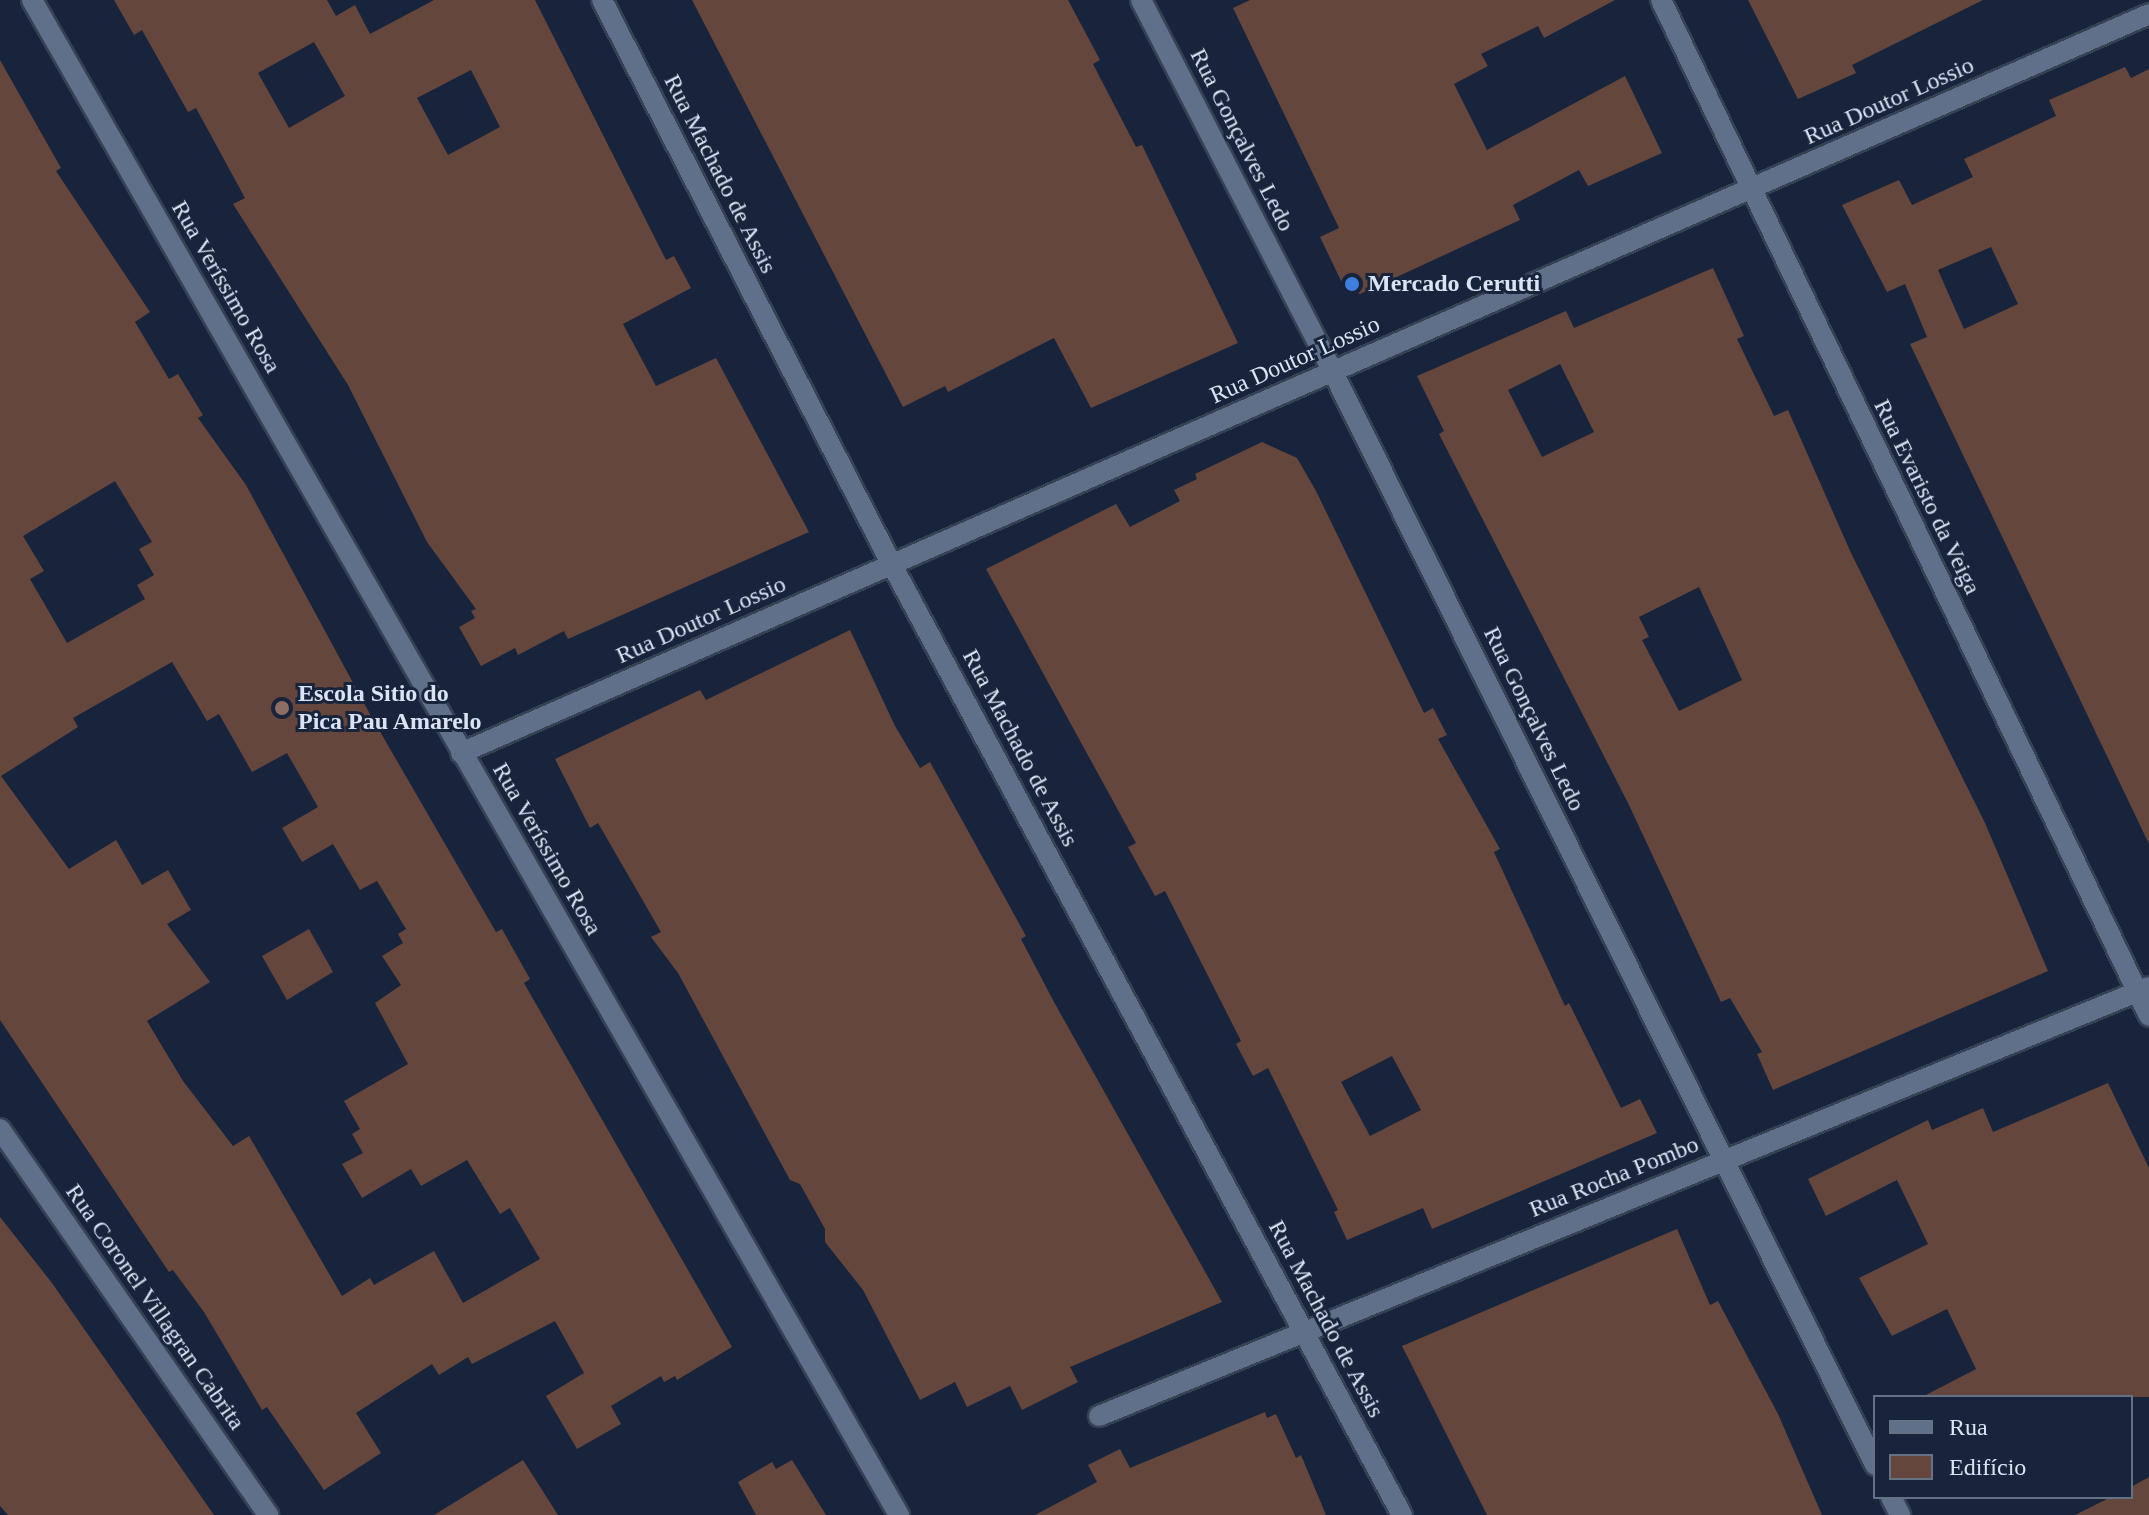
<!DOCTYPE html>
<meta charset="utf-8">
<style>
body{margin:0}
#map{position:relative;width:2149px;height:1515px;overflow:hidden;background:#17243b;font-family:Georgia,serif}
div>[style]{position:absolute}
[style*='--x']{left:calc(var(--x)*1px);top:calc(var(--y)*1px);width:calc(var(--w)*1px);rotate:calc(var(--a)*1deg)}
.building>*{inset:0;background:#65463c}
.roads{filter:drop-shadow(2px 0 #374154) drop-shadow(-2px 0 #374154) drop-shadow(0 2px #374154) drop-shadow(0 -2px #374154)}
.street>*{height:20px;margin:-10px;padding:0 10px;transform-origin:10px;border-radius:10px;background:#60708b}
.secondary>*{height:20px;margin:-10px;padding:0 10px;transform-origin:10px;border-radius:10px;background:#60708b}
.dots>*{width:22px;height:22px;translate:-50% -50%;box-sizing:border-box;border:4px solid #17243b;border-radius:50%}
span{translate:-50% -50%;white-space:nowrap;text-align:center;line-height:1.15;-webkit-text-stroke:6px #17243b;paint-order:stroke}
.street-label{font-size:24px;color:#dbe4f4}
.poi-label{font-size:24px;color:#dbe4f4;font-weight:700}
.left{translate:0 -50%;text-align:left}
.legend{position:absolute;left:1873px;top:1395px;width:260px;height:104px;box-sizing:border-box;background:#17243b;border:2px solid #657185;margin:0;padding:10px 14px;list-style:none;font-size:24px;color:#dbe4f4}
.legend li{display:flex;align-items:center;gap:16px;height:40px}
.legend b{width:40px;border:2px solid #657185}
</style>
<div id="map">
<div class="building">
<i style="clip-path:polygon(evenodd,114px 0,327px 0,336px 16px,355px 5px,370px 34px,434px 0,535px 0,666px 260px,674px 256px,691px 288px,623px 324px,656px 386px,716px 358px,809px 532px,568px 639px,564px 631px,518px 655px,515px 648px,481px 666px,459px 627px,475px 618px,471px 611px,476px 609px,427px 542px,348px 385px,233px 204px,245px 198px,196px 108px,188px 112px,142px 30px,134px 35px,114px 0,314px 42px,345px 96px,289px 128px,258px 73px,314px 42px,114px 0,471px 70px,500px 127px,448px 155px,417px 98px,471px 70px)"></i>
<i style="clip-path:polygon(692px 0,1068px 0,1100px 60px,1093px 64px,1136px 147px,1142px 145px,1238px 343px,1091px 408px,1054px 338px,948px 392px,945px 386px,903px 407px)"></i>
<i style="clip-path:polygon(1250px 0,1615px 0,1544px 38px,1538px 26px,1481px 54px,1488px 66px,1454px 84px,1487px 150px,1625px 76px,1662px 153px,1588px 186px,1579px 170px,1513px 205px,1520px 220px,1360px 294px,1345px 289px,1320px 237px,1339px 228px,1233px 8px)"></i>
<i style="clip-path:polygon(1748px 0,1983px 0,1852px 65px,1856px 73px,1798px 99px)"></i>
<i style="clip-path:polygon(evenodd,0 60px,61px 168px,56px 171px,150px 312px,135px 322px,169px 379px,178px 374px,203px 415px,198px 418px,246px 485px,371px 716px,496px 932px,502px 929px,530px 979px,524px 983px,732px 1347px,677px 1380px,675px 1376px,664px 1382px,661px 1376px,611px 1406px,621px 1424px,577px 1449px,546px 1396px,584px 1373px,555px 1321px,472px 1364px,468px 1357px,439px 1375px,432px 1364px,356px 1413px,381px 1453px,324px 1490px,267px 1407px,262px 1410px,204px 1312px,173px 1270px,169px 1272px,0 1020px,0 60px,115px 481px,152px 542px,139px 549px,154px 575px,137px 585px,145px 599px,67px 643px,30px 579px,44px 571px,23px 536px,115px 481px,0 60px,172px 662px,207px 721px,219px 714px,252px 772px,287px 753px,318px 807px,282px 828px,302px 862px,333px 844px,360px 890px,377px 881px,406px 929px,398px 934px,403px 943px,382px 956px,401px 985px,375px 1003px,408px 1064px,344px 1101px,360px 1129px,352px 1134px,363px 1153px,342px 1164px,362px 1198px,411px 1169px,421px 1186px,467px 1160px,500px 1214px,510px 1208px,540px 1259px,463px 1303px,434px 1251px,374px 1285px,370px 1278px,342px 1296px,249px 1136px,233px 1146px,183px 1081px,147px 1021px,210px 982px,167px 924px,191px 910px,168px 870px,142px 885px,116px 840px,69px 869px,1px 776px,78px 727px,73px 718px,172px 662px)"></i>
<i style="clip-path:polygon(evenodd,2125px 67px,2131px 78px,2149px 69px,2149px 844px,1910px 344px,1927px 337px,1905px 284px,1887px 292px,1842px 205px,1899px 180px,1912px 205px,1973px 177px,1964px 159px,2056px 116px,2049px 100px,2125px 67px,1991px 247px,2018px 304px,1964px 329px,1938px 270px,1991px 247px)"></i>
<i style="clip-path:polygon(evenodd,1713px 268px,1744px 336px,1737px 339px,1774px 416px,1788px 410px,1851px 553px,1985px 823px,2048px 971px,1773px 1090px,1757px 1054px,1762px 1052px,1730px 998px,1721px 1002px,1628px 803px,1439px 434px,1444px 431px,1417px 376px,1566px 311px,1574px 328px,1713px 268px,1560px 364px,1594px 432px,1542px 457px,1508px 390px,1560px 364px,1713px 268px,1699px 587px,1742px 680px,1679px 711px,1642px 640px,1649px 637px,1639px 617px,1699px 587px)"></i>
<i style="clip-path:polygon(evenodd,1262px 442px,1297px 458px,1316px 491px,1424px 713px,1433px 708px,1447px 735px,1438px 739px,1500px 849px,1494px 852px,1565px 1006px,1569px 1003px,1621px 1108px,1640px 1099px,1657px 1133px,1432px 1229px,1423px 1208px,1347px 1240px,1334px 1212px,1338px 1210px,1268px 1068px,1253px 1076px,1236px 1044px,1241px 1041px,1165px 891px,1155px 896px,1128px 847px,1136px 843px,986px 569px,1116px 504px,1130px 527px,1180px 501px,1174px 490px,1197px 479px,1195px 474px,1262px 442px,1392px 1056px,1421px 1110px,1370px 1136px,1341px 1082px,1392px 1056px)"></i>
<i style="clip-path:polygon(850px 630px,895px 726px,920px 768px,930px 762px,1026px 936px,1021px 939px,1054px 1002px,1222px 1302px,1070px 1367px,1078px 1382px,1022px 1410px,1010px 1386px,967px 1407px,955px 1382px,920px 1400px,863px 1290px,825px 1242px,825px 1229px,800px 1184px,790px 1180px,678px 973px,651px 937px,661px 932px,598px 823px,590px 828px,555px 759px,700px 690px,706px 700px)"></i>
<i style="clip-path:polygon(309px 929px,333px 972px,287px 1000px,262px 956px)"></i>
<i style="clip-path:polygon(2108px 1083px,2149px 1168px,2149px 1397px,1922px 1397px,1976px 1369px,1947px 1309px,1892px 1336px,1859px 1278px,1928px 1244px,1897px 1180px,1826px 1216px,1808px 1179px,1928px 1120px,1932px 1130px,1983px 1108px,1993px 1132px)"></i>
<i style="clip-path:polygon(0 1217px,52px 1283px,214px 1515px,8px 1515px,0 1506px)"></i>
<i style="clip-path:polygon(1677px 1229px,1710px 1305px,1718px 1301px,1778px 1414px,1822px 1515px,1487px 1515px,1402px 1346px)"></i>
<i style="clip-path:polygon(1265px 1412px,1267px 1418px,1276px 1414px,1296px 1458px,1301px 1455px,1326px 1515px,1035px 1515px,1097px 1482px,1088px 1465px,1120px 1449px,1130px 1468px)"></i>
<i style="clip-path:polygon(523px 1460px,558px 1515px,434px 1515px)"></i>
<i style="clip-path:polygon(792px 1460px,826px 1515px,756px 1515px,738px 1482px,772px 1462px,776px 1469px)"></i>
<i style="clip-path:polygon(2149px 1477px,2149px 1515px,2075px 1515px,2111px 1497px,2131px 1497px,2131px 1487px)"></i>
</div>
<div class="roads">
<div class="street">
<i style="--x:602;--y:0;--w:635;--a:62.83"></i>
<i style="--x:892;--y:565;--w:1078;--a:61.77"></i>
<i style="--x:1141;--y:0;--w:419;--a:62.7"></i>
<i style="--x:1333;--y:372;--w:1220;--a:63.62"></i>
<i style="--x:1661;--y:0;--w:1127;--a:64.34"></i>
<i style="--x:0;--y:1129;--w:470;--a:55.2"></i>
<i style="--x:1099;--y:1416;--w:1134;--a:-22.22"></i>
<i style="--x:1891;--y:1497;--w:20;--a:63"></i>
</div>
<div class="secondary">
<i style="--x:32;--y:0;--w:1746;--a:60.22"></i>
<i style="--x:461;--y:753;--w:1843;--a:-23.64"></i>
</div>
</div>
<div class="dots">
<i style="left:1352px;top:284px;background:#3f7fe0"></i>
<i style="left:282px;top:708px;background:#8d6e63"></i>
</div>
<div class="street-label">
<span style="left:1889px;top:101px;rotate:-24deg">Rua Doutor Lossio</span>
<span style="left:1242px;top:140px;rotate:63deg">Rua Gonçalves Ledo</span>
<span style="left:720px;top:174px;rotate:63deg">Rua Machado de Assis</span>
<span style="left:226px;top:287px;rotate:60deg">Rua Veríssimo Rosa</span>
<span style="left:1295px;top:360px;rotate:-24deg">Rua Doutor Lossio</span>
<span style="left:1927px;top:497px;rotate:64deg">Rua Evaristo da Veiga</span>
<span style="left:701px;top:620px;rotate:-24deg">Rua Doutor Lossio</span>
<span style="left:1534px;top:719px;rotate:64deg">Rua Gonçalves Ledo</span>
<span style="left:1020px;top:748px;rotate:62deg">Rua Machado de Assis</span>
<span style="left:547px;top:849px;rotate:60deg">Rua Veríssimo Rosa</span>
<span style="left:1614px;top:1177px;rotate:-22deg">Rua Rocha Pombo</span>
<span style="left:155px;top:1307px;rotate:55deg">Rua Coronel Villagran Cabrita</span>
<span style="left:1326px;top:1319px;rotate:62deg">Rua Machado de Assis</span>
</div>
<div class="poi-label">
<span class="left" style="left:1368px;top:284px">Mercado Cerutti</span>
<span class="left" style="left:298px;top:708px">Escola Sitio do<br>Pica Pau Amarelo</span>
</div>
<ul class="legend">
<li><b style="height:10px;background:#60708b"></b>Rua</li>
<li><b style="height:22px;background:#65463c"></b>Edifício</li>
</ul>
</div>
